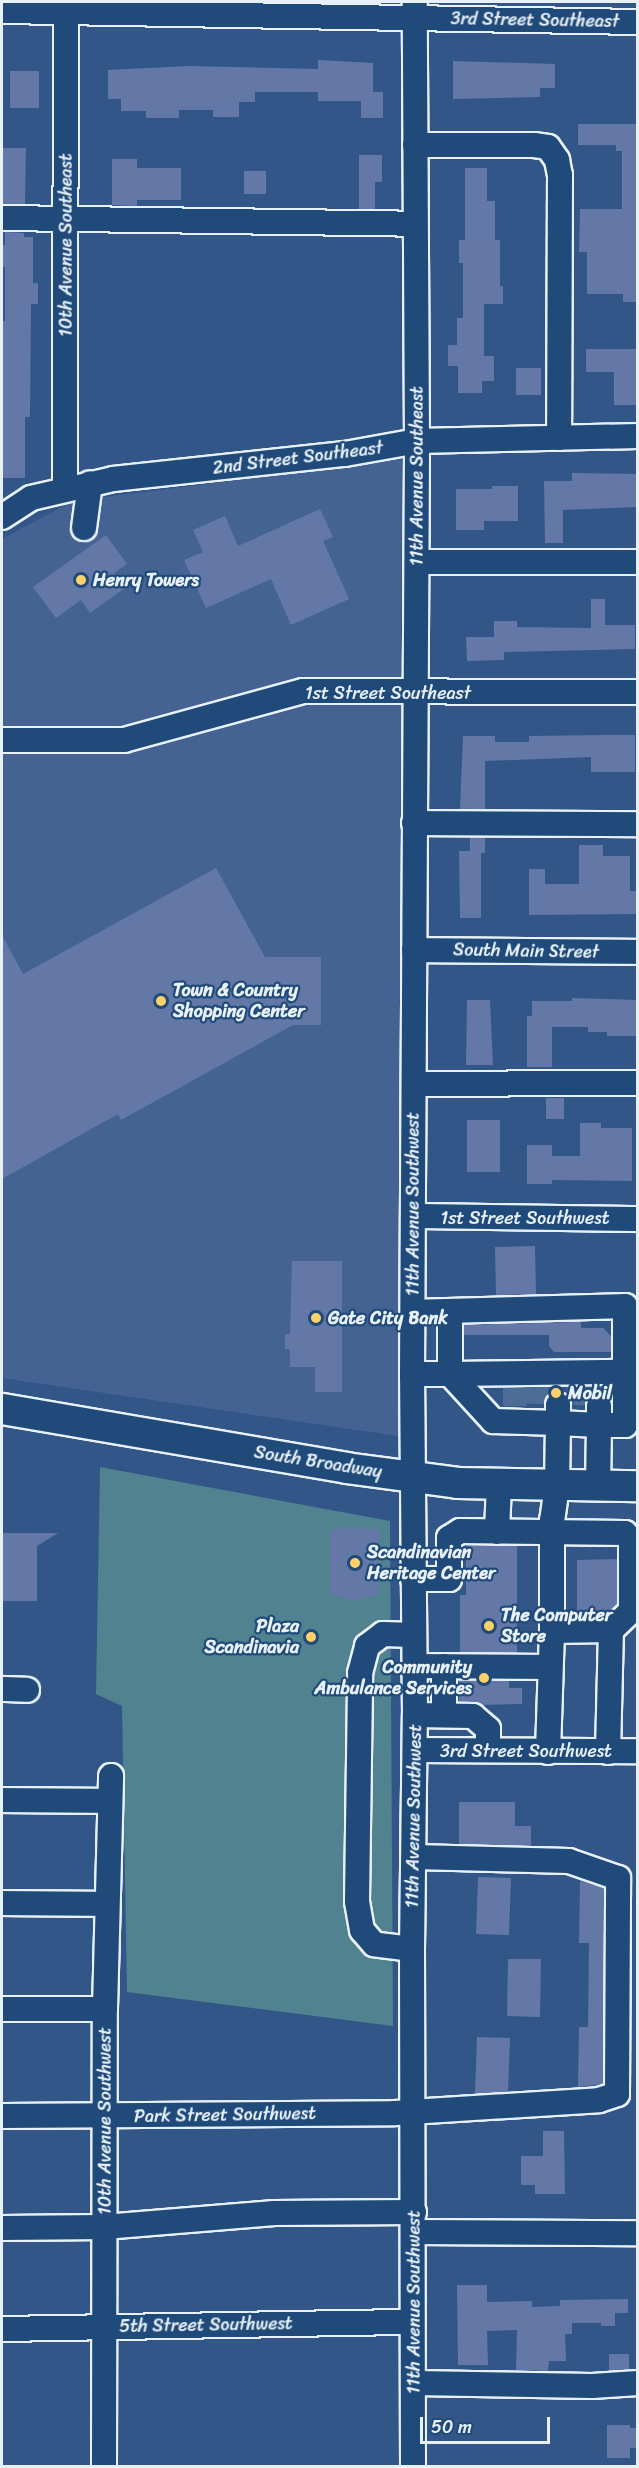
<!DOCTYPE html>
<style>
body{margin:0}
#map{position:relative;width:639px;height:2468px;overflow:hidden;background:#325687;font-family:Sriracha,sans-serif}
div>[style]{position:absolute}
[style*='--x']{left:calc(var(--x)*1px);top:calc(var(--y)*1px);width:calc(var(--w)*1px);rotate:calc(var(--a)*1deg)}
.built>*{inset:0;background:#446393}
.green>*{inset:0;background:#50838f}
.building>*{inset:0;background:#6378a7}
.minor-tunnel>*{height:24px;margin-top:-12px;transform-origin:0;background:repeating-linear-gradient(90deg,#4d6d98 0 24px,transparent 0 36px)}
.roads{filter:drop-shadow(2px 0 #e8f1f8) drop-shadow(-2px 0 #e8f1f8) drop-shadow(0 2px #e8f1f8) drop-shadow(0 -2px #e8f1f8)}
.minor>*{height:24px;margin:-12px;padding:0 12px;transform-origin:12px;border-radius:12px;background:#1f4a7a}
.major>*{height:30px;margin:-15px;padding:0 15px;transform-origin:15px;border-radius:15px;background:#1f4a7a}
.dots>*{width:16px;height:16px;translate:-50% -50%;box-sizing:border-box;border:3px solid #1f4a7a;border-radius:50%}
span{translate:-50% -50%;white-space:nowrap;text-align:center;line-height:1.15;-webkit-text-stroke:4.5px #1f4a7a;paint-order:stroke}
.street-label{font-size:18px;color:#e8f1f8}
.poi-label{font-size:18px;color:#e8f1f8;font-weight:700}
.left{translate:0 -50%;text-align:left}
.right{translate:-100% -50%;text-align:right}
.frame{position:absolute;inset:0;border:3px solid #e8f1f8;pointer-events:none}
.scale{position:absolute;left:420px;top:2417px;width:130px;height:27px;box-sizing:border-box;border:3px solid #e8f1f8;border-top:0;padding-left:8px;font-size:18px;line-height:21px;white-space:nowrap;color:#e8f1f8;-webkit-text-stroke:4px #1f4a7a;paint-order:stroke}
</style>
<div id="map">
<div class="built">
<i style="clip-path:polygon(402px 459px,398px 1436px,2px 1378px,2px 539px,73px 501px)"></i>
</div>
<div class="green">
<i style="clip-path:polygon(100px 1467px,390px 1521px,393px 2026px,127px 1992px,122px 1706px,96px 1694px)"></i>
</div>
<div class="building">
<i style="clip-path:polygon(318px 60px,373px 63px,373px 92px,383px 92px,383px 118px,361px 118px,361px 101px,318px 101px,318px 92px,255px 92px,255px 102px,239px 102px,239px 117px,213px 117px,213px 110px,179px 110px,179px 118px,146px 118px,146px 111px,121px 111px,121px 99px,108px 99px,108px 70px,188px 66px,318px 69px)"></i>
<i style="clip-path:polygon(453px 61px,555px 64px,555px 88px,540px 88px,540px 97px,453px 99px)"></i>
<i style="clip-path:polygon(10px 71px,39px 71px,39px 108px,10px 108px)"></i>
<i style="clip-path:polygon(578px 124px,638px 124px,638px 302px,623px 302px,623px 294px,587px 294px,587px 252px,579px 252px,580px 209px,622px 209px,622px 151px,616px 151px,616px 145px,578px 145px)"></i>
<i style="clip-path:polygon(2px 148px,26px 148px,25px 204px,2px 204px)"></i>
<i style="clip-path:polygon(359px 155px,382px 155px,382px 182px,375px 182px,375px 209px,359px 209px)"></i>
<i style="clip-path:polygon(112px 159px,137px 159px,137px 168px,181px 168px,181px 200px,137px 200px,137px 206px,112px 205px)"></i>
<i style="clip-path:polygon(465px 168px,487px 168px,487px 201px,495px 201px,495px 240px,500px 240px,500px 286px,503px 286px,503px 304px,484px 304px,484px 356px,494px 356px,494px 381px,482px 381px,482px 393px,458px 393px,458px 366px,448px 366px,448px 345px,457px 345px,457px 318px,463px 318px,463px 263px,459px 263px,459px 240px,465px 240px)"></i>
<i style="clip-path:polygon(244px 171px,266px 171px,266px 194px,244px 194px)"></i>
<i style="clip-path:polygon(5px 232px,24px 233px,24px 237px,33px 237px,33px 283px,38px 283px,38px 304px,31px 304px,30px 417px,25px 417px,25px 478px,2px 478px,2px 321px,5px 321px,5px 267px,2px 267px,2px 245px,5px 245px)"></i>
<i style="clip-path:polygon(586px 349px,638px 349px,638px 405px,614px 405px,614px 372px,586px 372px)"></i>
<i style="clip-path:polygon(516px 368px,541px 368px,541px 395px,516px 395px)"></i>
<i style="clip-path:polygon(572px 473px,637px 474px,637px 507px,563px 510px,563px 543px,545px 543px,544px 481px,572px 481px)"></i>
<i style="clip-path:polygon(492px 486px,518px 486px,518px 521px,484px 521px,484px 530px,456px 530px,456px 489px,492px 489px)"></i>
<i style="clip-path:polygon(320px 509px,333px 537px,323px 541px,349px 599px,291px 625px,271px 579px,206px 608px,184px 560px,203px 552px,193px 530px,225px 516px,238px 546px)"></i>
<i style="clip-path:polygon(106px 535px,127px 564px,114px 573px,125px 588px,90px 613px,81px 600px,56px 618px,33px 587px)"></i>
<i style="clip-path:polygon(591px 599px,605px 599px,605px 625px,635px 625px,635px 649px,504px 652px,504px 660px,467px 661px,466px 637px,494px 637px,494px 621px,517px 621px,517px 627px,591px 628px)"></i>
<i style="clip-path:polygon(608px 735px,635px 735px,635px 772px,591px 772px,591px 757px,485px 761px,485px 809px,460px 809px,463px 736px,495px 736px,495px 742px,529px 742px,529px 736px)"></i>
<i style="clip-path:polygon(470px 837px,485px 838px,485px 853px,481px 853px,481px 918px,460px 918px,459px 851px,470px 851px)"></i>
<i style="clip-path:polygon(579px 845px,603px 845px,603px 856px,630px 856px,630px 891px,638px 891px,638px 914px,529px 915px,529px 869px,545px 869px,545px 884px,579px 884px)"></i>
<i style="clip-path:polygon(216px 868px,265px 957px,321px 957px,321px 1025px,293px 1025px,121px 1120px,118px 1114px,2px 1179px,2px 935px,23px 974px)"></i>
<i style="clip-path:polygon(572px 998px,638px 1000px,638px 1036px,607px 1036px,607px 1032px,588px 1032px,588px 1027px,552px 1027px,552px 1067px,527px 1067px,527px 1016px,532px 1016px,532px 1001px,572px 1001px)"></i>
<i style="clip-path:polygon(467px 1000px,490px 1000px,493px 1065px,466px 1065px)"></i>
<i style="clip-path:polygon(546px 1098px,564px 1098px,564px 1119px,546px 1119px)"></i>
<i style="clip-path:polygon(467px 1120px,500px 1120px,500px 1172px,467px 1172px)"></i>
<i style="clip-path:polygon(580px 1123px,601px 1123px,601px 1128px,632px 1128px,632px 1181px,552px 1180px,552px 1184px,527px 1184px,527px 1145px,552px 1145px,552px 1156px,580px 1156px)"></i>
<i style="clip-path:polygon(535px 1246px,536px 1294px,496px 1295px,495px 1247px)"></i>
<i style="clip-path:polygon(292px 1261px,342px 1261px,342px 1392px,315px 1392px,315px 1367px,290px 1367px,290px 1349px,285px 1349px,285px 1334px,290px 1334px)"></i>
<i style="clip-path:polygon(581px 1322px,581px 1328px,603px 1328px,611px 1336px,611px 1352px,554px 1352px,549px 1346px,549px 1335px,464px 1335px,464px 1325px)"></i>
<i style="clip-path:polygon(354px 1527px,379px 1530px,378px 1596px,352px 1600px,330px 1595px,330px 1530px)"></i>
<i style="clip-path:polygon(2px 1533px,58px 1533px,37px 1546px,37px 1601px,2px 1601px)"></i>
<i style="clip-path:polygon(466px 1545px,517px 1546px,517px 1653px,460px 1652px,460px 1595px,466px 1595px)"></i>
<i style="clip-path:polygon(617px 1559px,617px 1605px,605px 1616px,577px 1616px,577px 1560px)"></i>
<i style="clip-path:polygon(459px 1681px,509px 1681px,509px 1688px,522px 1688px,522px 1704px,481px 1705px,459px 1701px)"></i>
<i style="clip-path:polygon(459px 1802px,515px 1802px,515px 1826px,531px 1826px,531px 1846px,459px 1844px)"></i>
<i style="clip-path:polygon(478px 1877px,511px 1878px,509px 1935px,476px 1934px)"></i>
<i style="clip-path:polygon(580px 1881px,604px 1888px,603px 2084px,578px 2087px,579px 2027px,588px 2027px,589px 1943px,579px 1943px)"></i>
<i style="clip-path:polygon(508px 1959px,541px 1959px,540px 2017px,507px 2016px)"></i>
<i style="clip-path:polygon(477px 2037px,510px 2038px,508px 2092px,475px 2094px)"></i>
<i style="clip-path:polygon(543px 2131px,564px 2131px,565px 2194px,535px 2194px,535px 2185px,521px 2185px,521px 2156px,543px 2156px)"></i>
<i style="clip-path:polygon(457px 2285px,487px 2285px,487px 2302px,532px 2301px,532px 2307px,560px 2306px,560px 2300px,628px 2299px,628px 2313px,615px 2313px,615px 2326px,601px 2326px,601px 2323px,572px 2323px,572px 2334px,565px 2334px,566px 2361px,549px 2361px,548px 2371px,516px 2370px,517px 2330px,487px 2331px,488px 2365px,458px 2365px)"></i>
<i style="clip-path:polygon(609px 2354px,629px 2354px,629px 2369px,609px 2371px)"></i>
<i style="clip-path:polygon(607px 2425px,630px 2425px,630px 2428px,638px 2428px,638px 2448px,630px 2448px,630px 2458px,607px 2458px)"></i>
</div>
<div class="minor-tunnel">
<i style="--x:515;--y:1385;--w:21;--a:90"></i>
<i style="--x:536;--y:1404;--w:18;--a:-87"></i>
<i style="--x:578;--y:1405;--w:20;--a:-87"></i>
<i style="--x:599;--y:1406;--w:21;--a:-90"></i>
</div>
<div class="roads">
<div class="minor">
<i style="--x:2;--y:11;--w:636;--a:0.99"></i>
<i style="--x:415;--y:145;--w:119;--a:0"></i>
<i style="--x:534;--y:145;--w:14;--a:8"></i>
<i style="--x:548;--y:147;--w:16;--a:55"></i>
<i style="--x:557;--y:160;--w:15;--a:79"></i>
<i style="--x:560;--y:175;--w:263;--a:90.2"></i>
<i style="--x:2;--y:218;--w:413;--a:0.8"></i>
<i style="--x:65;--y:488;--w:486;--a:-89.9"></i>
<i style="--x:2;--y:517;--w:35;--a:-33"></i>
<i style="--x:31;--y:498;--w:84;--a:-13"></i>
<i style="--x:113;--y:479;--w:233;--a:-6.2"></i>
<i style="--x:345;--y:454;--w:73;--a:-10.2"></i>
<i style="--x:417;--y:441;--w:221;--a:-1.3"></i>
<i style="--x:84;--y:528;--w:45;--a:-82.4"></i>
<i style="--x:417;--y:562;--w:221;--a:0"></i>
<i style="--x:2;--y:740;--w:122;--a:0"></i>
<i style="--x:124;--y:740;--w:186;--a:-15.3"></i>
<i style="--x:303;--y:691;--w:335;--a:0.2"></i>
<i style="--x:414;--y:823;--w:224;--a:0.3"></i>
<i style="--x:414;--y:950;--w:224;--a:0.5"></i>
<i style="--x:414;--y:1084;--w:224;--a:-0.3"></i>
<i style="--x:413;--y:1216;--w:225;--a:0.8"></i>
<i style="--x:450;--y:1311;--w:63;--a:90"></i>
<i style="--x:450;--y:1374;--w:175;--a:-0.7"></i>
<i style="--x:625;--y:1372;--w:53;--a:90"></i>
<i style="--x:625;--y:1425;--w:26;--a:180"></i>
<i style="--x:599;--y:1425;--w:19;--a:-90"></i>
<i style="--x:413;--y:1312;--w:212;--a:-1.6"></i>
<i style="--x:625;--y:1306;--w:66;--a:90"></i>
<i style="--x:412;--y:1374;--w:38;--a:0"></i>
<i style="--x:450;--y:1374;--w:64;--a:47.5"></i>
<i style="--x:493;--y:1421;--w:65;--a:1.8"></i>
<i style="--x:558;--y:1423;--w:63;--a:90.9"></i>
<i style="--x:557;--y:1486;--w:34;--a:98"></i>
<i style="--x:552;--y:1520;--w:111;--a:90"></i>
<i style="--x:552;--y:1631;--w:121;--a:91.9"></i>
<i style="--x:558;--y:1405;--w:18;--a:90"></i>
<i style="--x:558;--y:1423;--w:41;--a:2.8"></i>
<i style="--x:599;--y:1425;--w:61;--a:90.9"></i>
<i style="--x:497;--y:1532;--w:47;--a:-87.6"></i>
<i style="--x:413;--y:1579;--w:36;--a:0"></i>
<i style="--x:449;--y:1579;--w:41;--a:-90"></i>
<i style="--x:449;--y:1538;--w:13;--a:-32"></i>
<i style="--x:460;--y:1531;--w:165;--a:0.7"></i>
<i style="--x:625;--y:1533;--w:9;--a:49"></i>
<i style="--x:631;--y:1540;--w:71;--a:90"></i>
<i style="--x:631;--y:1611;--w:28;--a:136"></i>
<i style="--x:611;--y:1630;--w:59;--a:179"></i>
<i style="--x:414;--y:1666;--w:136;--a:0.4"></i>
<i style="--x:2;--y:1689;--w:25;--a:2"></i>
<i style="--x:415;--y:1715;--w:58;--a:1"></i>
<i style="--x:473;--y:1716;--w:20;--a:41"></i>
<i style="--x:488;--y:1729;--w:21;--a:90"></i>
<i style="--x:444;--y:1715;--w:49;--a:-90"></i>
<i style="--x:415;--y:1750;--w:223;--a:0.3"></i>
<i style="--x:608;--y:1752;--w:122;--a:-88.6"></i>
<i style="--x:2;--y:1800;--w:106;--a:0.5"></i>
<i style="--x:2;--y:1903;--w:105;--a:0.5"></i>
<i style="--x:412;--y:1949;--w:38;--a:-173"></i>
<i style="--x:374;--y:1944;--w:18;--a:-131"></i>
<i style="--x:362;--y:1930;--w:29;--a:-100"></i>
<i style="--x:357;--y:1901;--w:228;--a:-89.2"></i>
<i style="--x:360;--y:1673;--w:28;--a:-75"></i>
<i style="--x:367;--y:1646;--w:20;--a:-37"></i>
<i style="--x:383;--y:1634;--w:30;--a:2"></i>
<i style="--x:2;--y:2009;--w:103;--a:0"></i>
<i style="--x:2;--y:2116;--w:393;--a:-0.4"></i>
<i style="--x:395;--y:2113;--w:204;--a:-3.6"></i>
<i style="--x:599;--y:2100;--w:19;--a:-18"></i>
<i style="--x:617;--y:2094;--w:216;--a:-89.7"></i>
<i style="--x:618;--y:1878;--w:52;--a:-160.9"></i>
<i style="--x:569;--y:1861;--w:154;--a:-178.5"></i>
<i style="--x:2;--y:2228;--w:102;--a:-0.6"></i>
<i style="--x:104;--y:2227;--w:171;--a:-4.7"></i>
<i style="--x:274;--y:2213;--w:140;--a:-0.4"></i>
<i style="--x:414;--y:2232;--w:224;--a:0.3"></i>
<i style="--x:2;--y:2329;--w:409;--a:-1"></i>
<i style="--x:414;--y:2383;--w:178;--a:1"></i>
<i style="--x:592;--y:2386;--w:46;--a:-3.7"></i>
<i style="--x:104;--y:2466;--w:457;--a:-89.9"></i>
<i style="--x:105;--y:2009;--w:233;--a:-88.5"></i>
<i style="--x:413;--y:2466;--w:517;--a:-90.11"></i>
<i style="--x:412;--y:1949;--w:234;--a:-89.3"></i>
<i style="--x:415;--y:1715;--w:341;--a:-90.5"></i>
<i style="--x:412;--y:1374;--w:933;--a:-89.69"></i>
<i style="--x:417;--y:441;--w:439;--a:-90.3"></i>
</div>
<div class="major">
<i style="--x:2;--y:1409;--w:349;--a:9.7"></i>
<i style="--x:346;--y:1468;--w:113;--a:7.6"></i>
<i style="--x:458;--y:1483;--w:180;--a:1"></i>
</div>
</div>
<div class="dots">
<i style="left:81px;top:580px;background:#ffd166"></i>
<i style="left:161px;top:1001px;background:#ffd166"></i>
<i style="left:316px;top:1318px;background:#ffd166"></i>
<i style="left:556px;top:1393px;background:#ffd166"></i>
<i style="left:355px;top:1563px;background:#ffd166"></i>
<i style="left:489px;top:1626px;background:#ffd166"></i>
<i style="left:311px;top:1637px;background:#ffd166"></i>
<i style="left:484px;top:1678px;background:#ffd166"></i>
</div>
<div class="street-label">
<span style="left:535px;top:20px;rotate:1deg">3rd Street Southeast</span>
<span style="left:66px;top:245px;rotate:-90deg">10th Avenue Southeast</span>
<span style="left:298px;top:458px;rotate:-7deg">2nd Street Southeast</span>
<span style="left:417px;top:476px;rotate:-90deg">11th Avenue Southeast</span>
<span style="left:388px;top:693px">1st Street Southeast</span>
<span style="left:526px;top:951px;rotate:1deg">South Main Street</span>
<span style="left:413px;top:1204px;rotate:-90deg">11th Avenue Southwest</span>
<span style="left:525px;top:1218px">1st Street Southwest</span>
<span style="left:318px;top:1462px;rotate:9deg">South Broadway</span>
<span style="left:526px;top:1751px">3rd Street Southwest</span>
<span style="left:414px;top:1816px;rotate:-89deg">11th Avenue Southwest</span>
<span style="left:225px;top:2115px;rotate:-1deg">Park Street Southwest</span>
<span style="left:105px;top:2121px;rotate:-90deg">10th Avenue Southwest</span>
<span style="left:414px;top:2302px;rotate:-90deg">11th Avenue Southwest</span>
<span style="left:206px;top:2325px;rotate:-1deg">5th Street Southwest</span>
</div>
<div class="poi-label">
<span class="left" style="left:93px;top:580px">Henry Towers</span>
<span class="left" style="left:173px;top:1001px">Town &amp; Country<br>Shopping Center</span>
<span class="left" style="left:328px;top:1318px">Gate City Bank</span>
<span class="left" style="left:568px;top:1393px">Mobil</span>
<span class="left" style="left:367px;top:1563px">Scandinavian<br>Heritage Center</span>
<span class="left" style="left:501px;top:1626px">The Computer<br>Store</span>
<span class="right" style="left:299px;top:1637px">Plaza<br>Scandinavia</span>
<span class="right" style="left:472px;top:1678px">Community<br>Ambulance Services</span>
</div>
<div class="frame"></div>
<div class="scale">50 m</div>
</div>
